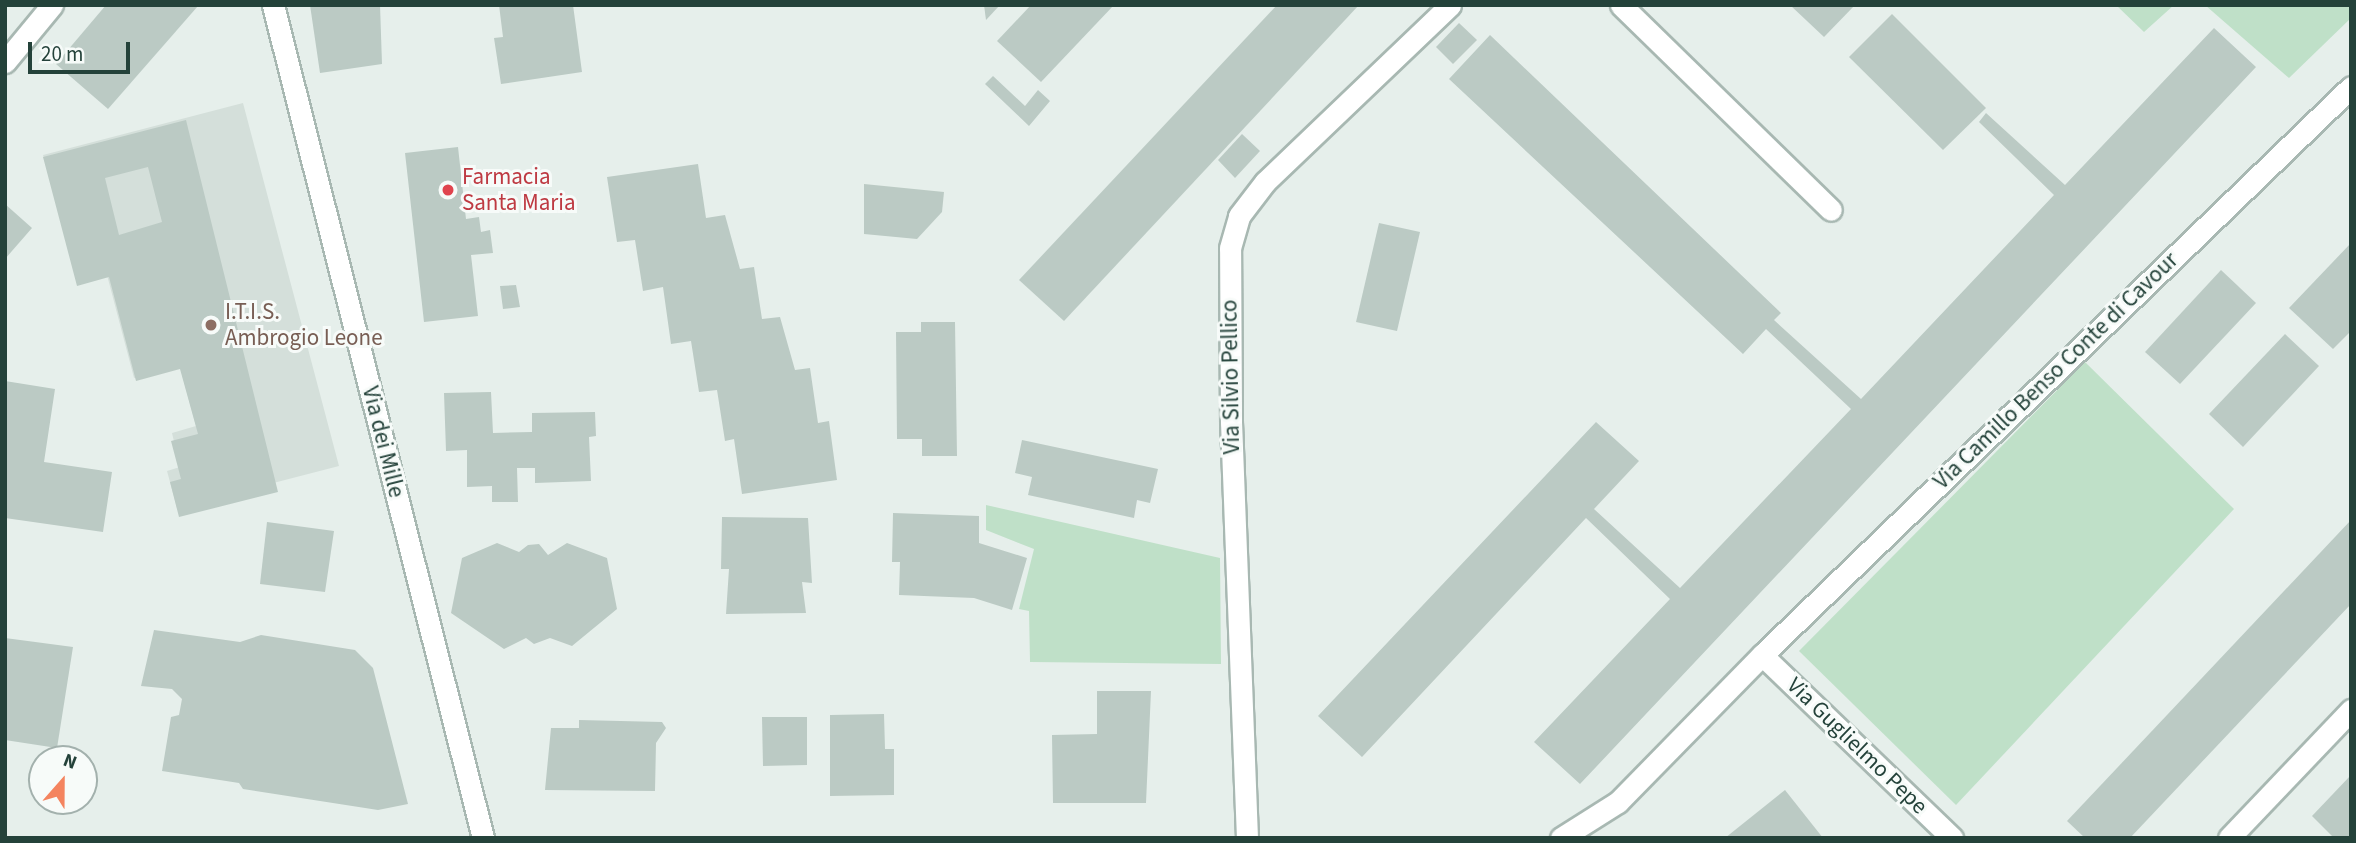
<!DOCTYPE html>
<style>
body{margin:0}
#map{position:relative;width:2356px;height:843px;overflow:hidden;background:#e6efeb;font-family:"Source Sans 3",sans-serif}
div>[style]{position:absolute}
[style*='--x']{left:calc(var(--x)*1px);top:calc(var(--y)*1px);width:calc(var(--w)*1px);rotate:calc(var(--a)*1deg)}
.built>*{inset:0;background:#d4dfda}
.green>*{inset:0;background:#bfe0c8}
.building>*{inset:0;background:#bbcac4}
.roads{filter:drop-shadow(2px 0 #a8b8b2) drop-shadow(-2px 0 #a8b8b2) drop-shadow(0 2px #a8b8b2) drop-shadow(0 -2px #a8b8b2)}
.minor>*{height:21px;margin:-10.5px;padding:0 10.5px;transform-origin:10.5px;border-radius:10.5px;background:#fff}
.dots>*{width:19px;height:19px;translate:-50% -50%;box-sizing:border-box;border:4px solid #f7fbf9;border-radius:50%}
span{translate:-50% -50%;white-space:nowrap;text-align:center;line-height:1.15;-webkit-text-stroke:6px #f7fbf9;paint-order:stroke}
.health-label{font-size:23px;color:#be3a42}
.left{translate:0 -50%;text-align:left}
.education-label{font-size:23px;color:#785e54}
.street-label{font-size:23px;color:#24423a}
.frame{position:absolute;inset:0;border:7px solid #24423a;pointer-events:none}
.north{position:absolute;left:28px;top:745px;width:70px;height:70px;box-sizing:border-box;background:#f7fbf9;border:2px solid #a3b1ad;border-radius:50%;rotate:21deg;font-size:19px;font-weight:700;line-height:28px;text-align:center;color:#24423a}
.north::after{content:'';display:block;margin:auto;width:24px;height:32px;background:#f4845f;clip-path:polygon(50% 0,100% 100%,50% 72%,0 100%)}
.scale{position:absolute;left:28px;top:42px;width:102px;height:32px;box-sizing:border-box;border:4px solid #24423a;border-top:0;padding-left:9px;font-size:21px;line-height:24px;white-space:nowrap;color:#24423a;-webkit-text-stroke:5px #f7fbf9;paint-order:stroke}
</style>
<div id="map">
<div class="built">
<i style="clip-path:polygon(243px 103px,339px 466px,177px 508px,167px 471px,180px 467px,172px 433px,196px 426px,180px 367px,134px 378px,107px 275px,77px 282px,43px 155px)"></i>
</div>
<div class="green">
<i style="clip-path:polygon(2116px 5px,2174px 5px,2144px 32px)"></i>
<i style="clip-path:polygon(2205px 5px,2351px 5px,2351px 18px,2289px 78px)"></i>
<i style="clip-path:polygon(2085px 362px,2234px 509px,1956px 805px,1799px 651px)"></i>
<i style="clip-path:polygon(986px 505px,1220px 558px,1221px 664px,1030px 662px,1029px 611px,1019px 609px,1034px 549px,986px 530px)"></i>
</div>
<div class="building">
<i style="clip-path:polygon(106px 5px,198px 6px,108px 109px,56px 64px)"></i>
<i style="clip-path:polygon(310px 5px,380px 5px,382px 64px,320px 73px)"></i>
<i style="clip-path:polygon(499px 5px,573px 5px,582px 72px,501px 84px,494px 38px,503px 37px)"></i>
<i style="clip-path:polygon(984px 5px,1000px 5px,986px 20px)"></i>
<i style="clip-path:polygon(1031px 5px,1114px 5px,1041px 82px,997px 41px)"></i>
<i style="clip-path:polygon(1277px 5px,1359px 5px,1064px 321px,1019px 280px)"></i>
<i style="clip-path:polygon(1790px 5px,1855px 5px,1824px 37px)"></i>
<i style="clip-path:polygon(1892px 14px,1986px 108px,1943px 150px,1849px 57px)"></i>
<i style="clip-path:polygon(1459px 23px,1477px 40px,1453px 64px,1436px 47px)"></i>
<i style="clip-path:polygon(2214px 28px,2256px 67px,1580px 784px,1534px 742px,1670px 599px,1586px 518px,1362px 757px,1318px 716px,1596px 422px,1639px 461px,1594px 509px,1680px 588px,1851px 409px,1766px 329px,1743px 354px,1449px 79px,1490px 35px,1781px 313px,1774px 320px,1861px 399px,2054px 195px,1979px 122px,1986px 113px,2065px 185px)"></i>
<i style="clip-path:polygon(993px 76px,1025px 106px,1038px 90px,1050px 101px,1029px 126px,985px 84px)"></i>
<i style="clip-path:polygon(evenodd,186px 120px,278px 492px,179px 517px,170px 482px,181px 479px,171px 441px,198px 434px,180px 369px,136px 381px,109px 277px,77px 286px,43px 157px,186px 120px,148px 167px,162px 222px,119px 235px,105px 178px,148px 167px)"></i>
<i style="clip-path:polygon(1242px 134px,1260px 151px,1235px 178px,1218px 160px)"></i>
<i style="clip-path:polygon(458px 147px,466px 219px,479px 217px,481px 232px,490px 230px,493px 253px,471px 255px,478px 316px,424px 322px,405px 153px)"></i>
<i style="clip-path:polygon(698px 164px,706px 218px,725px 215px,740px 269px,754px 267px,762px 319px,780px 317px,795px 370px,810px 368px,818px 423px,829px 421px,837px 480px,742px 494px,734px 439px,725px 441px,717px 390px,699px 392px,691px 341px,671px 344px,663px 287px,643px 291px,635px 240px,617px 242px,607px 177px)"></i>
<i style="clip-path:polygon(864px 184px,944px 192px,942px 212px,917px 239px,864px 234px)"></i>
<i style="clip-path:polygon(5px 204px,32px 228px,5px 259px)"></i>
<i style="clip-path:polygon(1379px 223px,1420px 232px,1397px 331px,1356px 322px)"></i>
<i style="clip-path:polygon(2351px 243px,2351px 331px,2333px 349px,2289px 308px)"></i>
<i style="clip-path:polygon(2221px 270px,2256px 303px,2180px 384px,2145px 352px)"></i>
<i style="clip-path:polygon(516px 285px,520px 307px,503px 309px,500px 286px)"></i>
<i style="clip-path:polygon(921px 322px,955px 322px,957px 456px,922px 456px,922px 439px,897px 439px,896px 332px,921px 332px)"></i>
<i style="clip-path:polygon(2285px 334px,2319px 366px,2243px 447px,2209px 414px)"></i>
<i style="clip-path:polygon(5px 381px,55px 389px,44px 462px,112px 472px,103px 532px,5px 518px)"></i>
<i style="clip-path:polygon(491px 392px,493px 433px,532px 432px,532px 413px,595px 412px,596px 436px,589px 437px,591px 481px,535px 483px,535px 468px,517px 468px,518px 502px,492px 502px,492px 486px,467px 487px,467px 450px,446px 451px,444px 393px)"></i>
<i style="clip-path:polygon(1022px 440px,1158px 469px,1150px 503px,1137px 500px,1134px 518px,1028px 495px,1032px 477px,1015px 473px)"></i>
<i style="clip-path:polygon(893px 513px,979px 516px,979px 543px,1027px 558px,1012px 610px,974px 598px,899px 595px,900px 562px,892px 562px)"></i>
<i style="clip-path:polygon(722px 517px,808px 518px,812px 583px,802px 582px,806px 613px,726px 614px,729px 569px,721px 569px)"></i>
<i style="clip-path:polygon(2351px 520px,2351px 604px,2130px 838px,2085px 838px,2067px 821px)"></i>
<i style="clip-path:polygon(267px 522px,334px 531px,325px 592px,260px 584px)"></i>
<i style="clip-path:polygon(497px 543px,519px 552px,528px 545px,539px 544px,548px 555px,567px 543px,607px 558px,617px 609px,572px 646px,550px 638px,534px 644px,526px 638px,504px 649px,451px 613px,462px 558px)"></i>
<i style="clip-path:polygon(154px 630px,240px 642px,261px 635px,355px 650px,373px 668px,408px 804px,378px 810px,243px 789px,239px 783px,162px 771px,171px 717px,179px 715px,182px 699px,172px 689px,141px 686px)"></i>
<i style="clip-path:polygon(5px 638px,73px 647px,57px 748px,5px 740px)"></i>
<i style="clip-path:polygon(1097px 691px,1151px 691px,1146px 803px,1053px 803px,1052px 735px,1097px 734px)"></i>
<i style="clip-path:polygon(884px 714px,885px 749px,894px 749px,894px 795px,830px 796px,830px 715px)"></i>
<i style="clip-path:polygon(762px 717px,807px 717px,807px 765px,763px 766px)"></i>
<i style="clip-path:polygon(579px 720px,662px 722px,666px 728px,656px 743px,655px 791px,545px 790px,551px 728px,579px 728px)"></i>
<i style="clip-path:polygon(2351px 775px,2351px 838px,2334px 838px,2312px 816px)"></i>
<i style="clip-path:polygon(1785px 790px,1823px 838px,1725px 838px)"></i>
</div>
<div class="roads">
<div class="minor">
<i style="--x:273;--y:5;--w:859;--a:75.85"></i>
<i style="--x:1621;--y:5;--w:293;--a:44.3"></i>
<i style="--x:5;--y:62;--w:74;--a:-50.5"></i>
<i style="--x:1762;--y:655;--w:264;--a:43.9"></i>
<i style="--x:1247;--y:838;--w:416;--a:-92.2"></i>
<i style="--x:1231;--y:422;--w:174;--a:-90.3"></i>
<i style="--x:1230;--y:248;--w:33;--a:-74"></i>
<i style="--x:1239;--y:216;--w:43;--a:-52.6"></i>
<i style="--x:1265;--y:182;--w:256;--a:-43.7"></i>
<i style="--x:1561;--y:838;--w:67;--a:-32.3"></i>
<i style="--x:1618;--y:802;--w:206;--a:-45.6"></i>
<i style="--x:1762;--y:655;--w:818;--a:-43.96"></i>
<i style="--x:2229;--y:838;--w:177;--a:-46.4"></i>
</div>
</div>
<div class="dots">
<i style="left:448px;top:190px;background:#e0444e"></i>
<i style="left:211px;top:325px;background:#8d6e63"></i>
</div>
<div class="health-label">
<span class="left" style="left:462px;top:190px">Farmacia<br>Santa Maria</span>
</div>
<div class="education-label">
<span class="left" style="left:225px;top:325px">I.T.I.S.<br>Ambrogio Leone</span>
</div>
<div class="street-label">
<span style="left:2056px;top:371px;rotate:-44deg">Via Camillo Benso Conte di Cavour</span>
<span style="left:1231px;top:377px;rotate:-91deg">Via Silvio Pellico</span>
<span style="left:383px;top:442px;rotate:76deg">Via dei Mille</span>
<span style="left:1857px;top:746px;rotate:44deg">Via Guglielmo Pepe</span>
</div>
<div class="frame"></div>
<div class="north">N</div>
<div class="scale">20 m</div>
</div>
